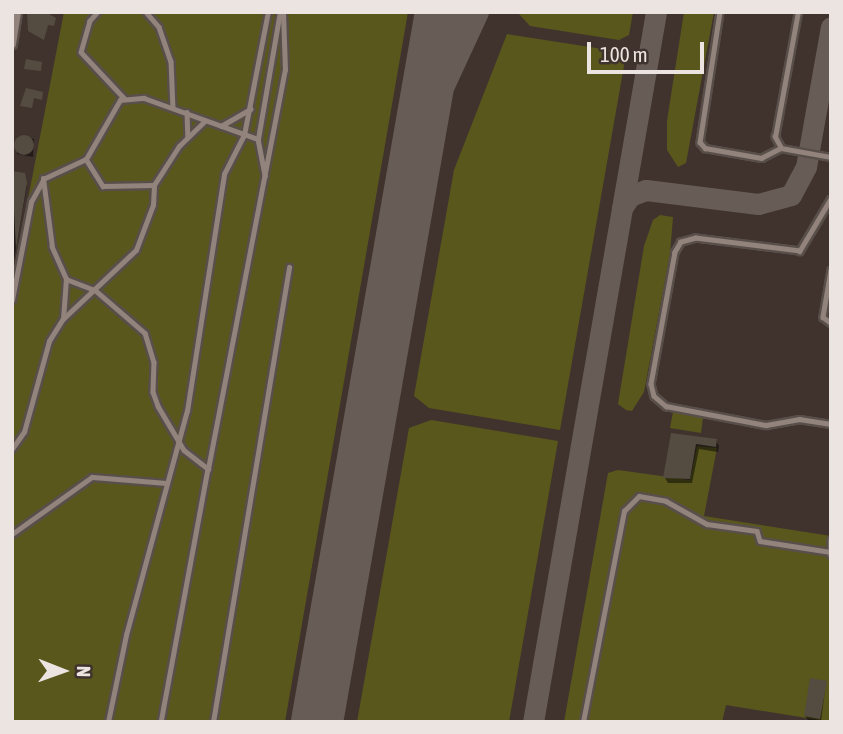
<!DOCTYPE html>
<style>
body{margin:0}
#map{position:relative;width:843px;height:734px;overflow:hidden;background:#40332d;font-family:"Asap Condensed",sans-serif}
div>[style]{position:absolute}
[style*='--x']{left:calc(var(--x)*1px);top:calc(var(--y)*1px);width:calc(var(--w)*1px);rotate:calc(var(--a)*1deg)}
.green>*{inset:0;background:#59571c}
.shadow>*{inset:0;background:#0007}
.taxiway>*{height:21px;margin:-10.5px;padding:0 10.5px;transform-origin:10.5px;border-radius:10.5px;background:#685c56}
.runway>*{height:52px;margin:-26px;padding:0 26px;transform-origin:26px;border-radius:26px;background:#685c56}
.building>*{inset:0;background:#544c40}
.round{border-radius:50%}
.roads{filter:drop-shadow(2px 0 #594f4a) drop-shadow(-2px 0 #594f4a) drop-shadow(0 2px #594f4a) drop-shadow(0 -2px #594f4a)}
.service>*{height:4.5px;margin:-2.25px;padding:0 2.25px;transform-origin:2.25px;border-radius:2.25px;background:#92837c}
.minor>*{height:8px;margin:-4px;padding:0 4px;transform-origin:4px;border-radius:4px;background:#92837c}
span{translate:-50% -50%;white-space:nowrap;text-align:center;line-height:1.15;-webkit-text-stroke:6px #40332d;paint-order:stroke}
.frame{position:absolute;inset:0;border:14px solid #ece4e0;pointer-events:none}
.north{position:absolute;left:28px;top:636px;width:70px;height:70px;-webkit-text-stroke:5px #40332d;paint-order:stroke;rotate:91deg;font-size:19px;font-weight:700;line-height:28px;text-align:center;color:#ece4e0}
.north::after{content:'';display:block;margin:auto;width:24px;height:32px;background:#ece4e0;clip-path:polygon(50% 0,100% 100%,50% 72%,0 100%)}
.scale{position:absolute;left:587px;top:42px;width:117px;height:32px;box-sizing:border-box;border:4px solid #ece4e0;border-top:0;padding-left:9px;font-size:21px;line-height:24px;white-space:nowrap;color:#ece4e0;-webkit-text-stroke:5px #40332d;paint-order:stroke}
</style>
<div id="map">
<div class="green">
<i style="clip-path:polygon(64px 12px,408px 12px,285px 722px,12px 722px,12px 282px)"></i>
<i style="clip-path:polygon(633px 12px,629px 35px,619px 40px,530px 26px,519px 14px)"></i>
<i style="clip-path:polygon(684px 12px,714px 12px,686px 163px,678px 167px,667px 150px,667px 121px)"></i>
<i style="clip-path:polygon(507px 34px,609px 50px,625px 60px,560px 430px,429px 408px,414px 396px,454px 170px)"></i>
<i style="clip-path:polygon(660px 215px,673px 217px,670px 254px,644px 392px,632px 411px,626px 410px,618px 404px,644px 246px,653px 220px)"></i>
<i style="clip-path:polygon(673px 412px,703px 417px,701px 433px,670px 428px)"></i>
<i style="clip-path:polygon(431px 420px,558px 441px,509px 722px,357px 722px,409px 428px)"></i>
<i style="clip-path:polygon(697px 446px,717px 448px,704px 516px,831px 536px,831px 722px,726px 705px,722px 722px,564px 722px,608px 473px,618px 470px,690px 480px)"></i>
</div>
<div class="shadow">
<i style="clip-path:polygon(19px 136px,34px 139px,33px 157px,17px 154px)"></i>
<i style="clip-path:polygon(12px 173px,25px 177px,27px 186px,12px 271px)"></i>
<i style="clip-path:polygon(672px 435px,716px 441px,719px 446px,718px 452px,699px 449px,692px 483px,668px 483px,665px 478px)"></i>
<i style="clip-path:polygon(826px 682px,821px 722px,808px 720px,805px 716px)"></i>
</div>
<div class="taxiway">
<i style="--x:407;--y:203;--w:86;--a:-75.8"></i>
<i style="--x:428;--y:120;--w:119;--a:-65.2"></i>
<i style="--x:622;--y:208;--w:14;--a:-56"></i>
<i style="--x:630;--y:196;--w:17;--a:-21"></i>
<i style="--x:646;--y:190;--w:113;--a:7.1"></i>
<i style="--x:758;--y:204;--w:34;--a:-15"></i>
<i style="--x:791;--y:195;--w:32;--a:-62"></i>
<i style="--x:806;--y:167;--w:142;--a:-79.9"></i>
<i style="--x:533;--y:722;--w:721;--a:-80.17"></i>
</div>
<div class="runway">
<i style="--x:317;--y:722;--w:721;--a:-80.09"></i>
</div>
<div class="building">
<i style="clip-path:polygon(27px 12px,46px 12px,56px 18px,54px 26px,48px 25px,44px 40px,28px 31px)"></i>
<i style="clip-path:polygon(26px 59px,42px 62px,41px 71px,24px 69px)"></i>
<i style="clip-path:polygon(26px 88px,43px 92px,42px 100px,34px 98px,32px 108px,20px 106px)"></i>
<i class="round" style="left:14px;top:135px;width:20px;height:20px"></i>
<i style="clip-path:polygon(12px 171px,25px 173px,27px 183px,16px 249px)"></i>
<i style="clip-path:polygon(671px 433px,717px 439px,716px 447px,696px 444px,690px 479px,663px 478px)"></i>
<i style="clip-path:polygon(810px 678px,827px 681px,820px 719px,804px 716px)"></i>
</div>
<div class="roads">
<div class="service">
<i style="--x:98;--y:12;--w:12;--a:132"></i>
<i style="--x:90;--y:21;--w:32;--a:106"></i>
<i style="--x:81;--y:52;--w:63;--a:46.9"></i>
<i style="--x:146;--y:12;--w:20;--a:49"></i>
<i style="--x:159;--y:27;--w:36;--a:71"></i>
<i style="--x:171;--y:61;--w:47;--a:87.6"></i>
<i style="--x:720;--y:12;--w:132;--a:98.7"></i>
<i style="--x:700;--y:142;--w:8;--a:50"></i>
<i style="--x:705;--y:148;--w:57;--a:10.1"></i>
<i style="--x:761;--y:158;--w:22;--a:-27"></i>
<i style="--x:781;--y:148;--w:51;--a:10.2"></i>
<i style="--x:187;--y:112;--w:24;--a:88"></i>
<i style="--x:221;--y:126;--w:34;--a:-30"></i>
<i style="--x:258;--y:139;--w:129;--a:-80.2"></i>
<i style="--x:781;--y:148;--w:13;--a:-119"></i>
<i style="--x:775;--y:137;--w:127;--a:-79.6"></i>
<i style="--x:86;--y:159;--w:32;--a:58"></i>
<i style="--x:103;--y:186;--w:51;--a:-1.1"></i>
<i style="--x:831;--y:199;--w:61;--a:120.8"></i>
<i style="--x:800;--y:251;--w:105;--a:-172.9"></i>
<i style="--x:696;--y:238;--w:16;--a:165"></i>
<i style="--x:681;--y:242;--w:12;--a:121"></i>
<i style="--x:675;--y:252;--w:134;--a:100.3"></i>
<i style="--x:651;--y:384;--w:12;--a:76"></i>
<i style="--x:654;--y:396;--w:16;--a:40"></i>
<i style="--x:666;--y:406;--w:102;--a:10.8"></i>
<i style="--x:766;--y:425;--w:34;--a:-10"></i>
<i style="--x:799;--y:419;--w:32;--a:9"></i>
<i style="--x:831;--y:270;--w:48;--a:99.7"></i>
<i style="--x:823;--y:317;--w:10;--a:37"></i>
<i style="--x:66;--y:279;--w:31;--a:21"></i>
<i style="--x:95;--y:290;--w:66;--a:40.7"></i>
<i style="--x:145;--y:333;--w:30;--a:73"></i>
<i style="--x:154;--y:362;--w:30;--a:92"></i>
<i style="--x:153;--y:392;--w:15;--a:70"></i>
<i style="--x:158;--y:406;--w:51;--a:59.4"></i>
<i style="--x:184;--y:450;--w:31;--a:38"></i>
<i style="--x:208;--y:469;--w:257;--a:100.5"></i>
<i style="--x:12;--y:300;--w:100;--a:-79"></i>
<i style="--x:31;--y:202;--w:25;--a:-61"></i>
<i style="--x:63;--y:319;--w:40;--a:-85.7"></i>
<i style="--x:66;--y:279;--w:35;--a:-114"></i>
<i style="--x:52;--y:247;--w:69;--a:-97.5"></i>
<i style="--x:43;--y:179;--w:47;--a:-24.9"></i>
<i style="--x:86;--y:159;--w:68;--a:-60"></i>
<i style="--x:120;--y:100;--w:24;--a:-5"></i>
<i style="--x:144;--y:98;--w:121;--a:19.8"></i>
<i style="--x:258;--y:139;--w:38;--a:79"></i>
<i style="--x:12;--y:449;--w:21;--a:-55"></i>
<i style="--x:24;--y:432;--w:94;--a:-74.6"></i>
<i style="--x:49;--y:341;--w:26;--a:-58"></i>
<i style="--x:63;--y:319;--w:100;--a:-43.4"></i>
<i style="--x:136;--y:250;--w:48;--a:-69.3"></i>
<i style="--x:153;--y:205;--w:20;--a:-87"></i>
<i style="--x:154;--y:185;--w:46;--a:-57.3"></i>
<i style="--x:179;--y:146;--w:36;--a:-44"></i>
<i style="--x:208;--y:469;--w:406;--a:-79.1"></i>
<i style="--x:285;--y:70;--w:58;--a:-92"></i>
<i style="--x:12;--y:534;--w:98;--a:-35.5"></i>
<i style="--x:92;--y:477;--w:75;--a:4.6"></i>
<i style="--x:831;--y:540;--w:15;--a:90"></i>
<i style="--x:108;--y:722;--w:89;--a:-78.3"></i>
<i style="--x:126;--y:635;--w:232;--a:-74.8"></i>
<i style="--x:187;--y:411;--w:240;--a:-81.1"></i>
<i style="--x:224;--y:174;--w:44;--a:-62.9"></i>
<i style="--x:244;--y:135;--w:125;--a:-79"></i>
<i style="--x:213;--y:722;--w:461;--a:-80.5"></i>
<i style="--x:583;--y:722;--w:215;--a:-79"></i>
<i style="--x:624;--y:511;--w:21;--a:-45"></i>
<i style="--x:639;--y:496;--w:27;--a:10"></i>
<i style="--x:666;--y:501;--w:47;--a:29.3"></i>
<i style="--x:707;--y:524;--w:50;--a:8"></i>
<i style="--x:757;--y:531;--w:10;--a:73"></i>
<i style="--x:760;--y:541;--w:71;--a:8.9"></i>
</div>
<div class="minor">
<i style="--x:12;--y:44;--w:32;--a:-81"></i>
</div>
</div>
<div class="frame"></div>
<div class="north">N</div>
<div class="scale">100 m</div>
</div>
